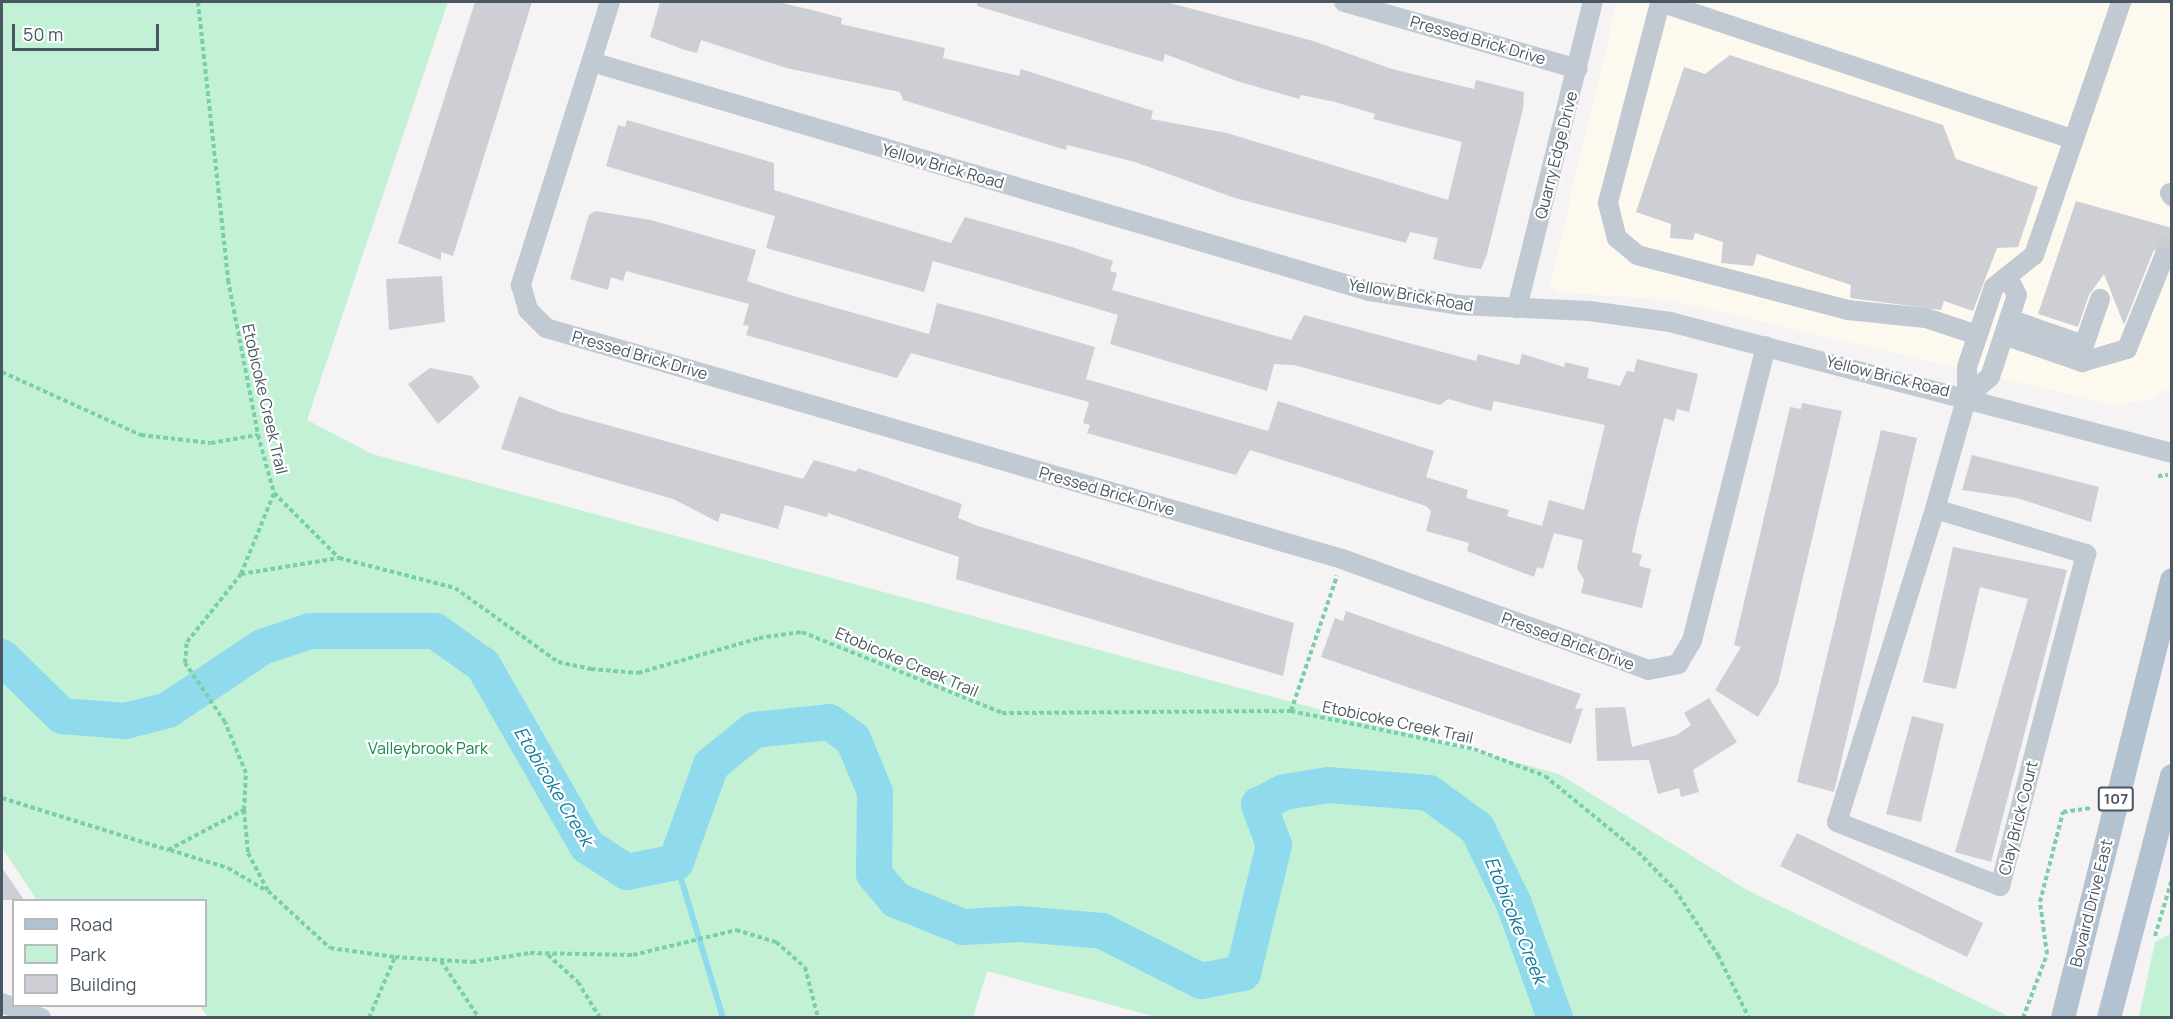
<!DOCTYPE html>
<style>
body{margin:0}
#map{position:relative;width:2173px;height:1019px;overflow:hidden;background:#f5f3f3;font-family:Manrope,sans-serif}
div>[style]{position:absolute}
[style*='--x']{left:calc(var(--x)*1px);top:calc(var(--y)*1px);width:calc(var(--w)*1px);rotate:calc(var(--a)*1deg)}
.commercial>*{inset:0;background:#fdf9ef}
.green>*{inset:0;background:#c3f1d5}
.stream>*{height:6px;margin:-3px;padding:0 3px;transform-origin:3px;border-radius:3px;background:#90daee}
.river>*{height:36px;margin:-18px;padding:0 18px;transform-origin:18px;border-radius:18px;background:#90daee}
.building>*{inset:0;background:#cdcfd5}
.minor-tunnel>*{height:20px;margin-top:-10px;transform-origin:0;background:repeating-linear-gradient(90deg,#caccce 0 20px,transparent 0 30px)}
.path>*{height:4px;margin-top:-2px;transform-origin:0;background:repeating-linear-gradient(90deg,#7ad0a6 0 4.5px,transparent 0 7.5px)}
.minor>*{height:20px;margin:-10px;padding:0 10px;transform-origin:10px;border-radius:10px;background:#c1cad2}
.major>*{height:24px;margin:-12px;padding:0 12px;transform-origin:12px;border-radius:12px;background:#b3c2d1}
span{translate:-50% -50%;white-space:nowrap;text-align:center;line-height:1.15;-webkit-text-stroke:4.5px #fff;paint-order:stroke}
.shield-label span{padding:2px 4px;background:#fff;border:2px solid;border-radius:4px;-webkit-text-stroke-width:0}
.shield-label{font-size:15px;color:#4a5661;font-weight:700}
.street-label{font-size:16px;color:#4a5661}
.park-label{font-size:16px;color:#17864f}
.water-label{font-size:18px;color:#0c7c9b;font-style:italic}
.frame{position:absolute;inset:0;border:3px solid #4a5661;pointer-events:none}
.legend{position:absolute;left:12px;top:899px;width:195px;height:108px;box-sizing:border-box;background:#fff;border:2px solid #b7bbc0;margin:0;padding:8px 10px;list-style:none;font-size:18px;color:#4a5661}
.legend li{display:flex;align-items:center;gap:12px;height:30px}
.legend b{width:30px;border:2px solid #b7bbc0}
.scale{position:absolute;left:12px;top:24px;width:147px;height:27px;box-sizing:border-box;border:3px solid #4a5661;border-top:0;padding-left:8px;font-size:18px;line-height:21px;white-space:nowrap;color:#4a5661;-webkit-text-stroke:4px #fff;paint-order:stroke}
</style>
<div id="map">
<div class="commercial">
<i style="clip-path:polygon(1617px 2px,2171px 2px,2172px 387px,2147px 400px,2114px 405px,1670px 300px,1556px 292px,1550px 284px)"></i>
</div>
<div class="green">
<i style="clip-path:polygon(2px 2px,448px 2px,307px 420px,372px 454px,1559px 774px,1747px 890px,2010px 1017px,1156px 1017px,987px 971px,973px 1017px,208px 1017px,200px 1006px,206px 1006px,206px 900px,37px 900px,2px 848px)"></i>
<i style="clip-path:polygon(2171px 934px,2171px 1017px,2139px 1017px,2155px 942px)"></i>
</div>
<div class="stream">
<i style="--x:676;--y:862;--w:163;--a:73.2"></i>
</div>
<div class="river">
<i style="--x:2;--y:657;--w:84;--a:44.5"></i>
<i style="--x:62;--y:716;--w:63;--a:4.5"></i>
<i style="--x:125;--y:721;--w:44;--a:-14.3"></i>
<i style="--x:168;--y:710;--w:113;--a:-33.8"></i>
<i style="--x:262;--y:647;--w:51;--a:-18.4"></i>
<i style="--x:310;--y:631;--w:125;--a:0"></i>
<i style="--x:435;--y:631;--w:59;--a:35.3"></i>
<i style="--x:483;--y:665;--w:209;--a:60.1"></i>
<i style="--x:587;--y:846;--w:48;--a:33"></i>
<i style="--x:627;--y:872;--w:50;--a:-11.5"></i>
<i style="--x:676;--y:862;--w:103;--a:-70.2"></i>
<i style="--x:711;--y:765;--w:55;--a:-39.1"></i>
<i style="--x:754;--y:730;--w:75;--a:-6.1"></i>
<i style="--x:829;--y:722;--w:29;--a:35"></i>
<i style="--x:853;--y:739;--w:57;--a:67.5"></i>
<i style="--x:875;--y:792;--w:82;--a:90.7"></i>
<i style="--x:874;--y:874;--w:34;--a:50"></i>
<i style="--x:896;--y:900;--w:72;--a:21.9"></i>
<i style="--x:963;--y:927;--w:58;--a:-3"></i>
<i style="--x:1021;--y:924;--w:81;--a:4.9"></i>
<i style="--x:1102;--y:931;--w:111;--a:26.8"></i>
<i style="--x:1201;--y:981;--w:43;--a:-10.8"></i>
<i style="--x:1243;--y:973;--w:132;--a:-76.4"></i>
<i style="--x:1274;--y:845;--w:43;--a:-110.6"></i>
<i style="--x:1259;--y:805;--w:28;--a:-27"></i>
<i style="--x:1284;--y:792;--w:45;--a:-9"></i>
<i style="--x:1328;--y:785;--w:101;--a:4.5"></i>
<i style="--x:1429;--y:793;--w:59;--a:36.1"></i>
<i style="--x:1477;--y:828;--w:85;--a:64"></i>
<i style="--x:1514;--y:904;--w:121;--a:70.2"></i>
</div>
<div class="building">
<i style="clip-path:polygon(475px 2px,532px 2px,453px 256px,441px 252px,441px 260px,398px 243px)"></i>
<i style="clip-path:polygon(660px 2px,777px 2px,812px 10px,842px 18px,841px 24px,945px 48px,943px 58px,1019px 76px,1021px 69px,1153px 111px,1151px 119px,1227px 133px,1448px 200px,1462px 142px,1373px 119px,1375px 114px,1335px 102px,1301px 95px,1299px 99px,1237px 81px,1165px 54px,1163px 62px,977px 6px,977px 2px,1166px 2px,1313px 41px,1392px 69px,1474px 89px,1476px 80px,1524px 92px,1523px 109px,1487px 254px,1481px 269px,1467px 267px,1433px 259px,1438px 238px,1410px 232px,1406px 243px,1235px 198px,1135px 162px,1067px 145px,1066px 150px,903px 100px,900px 92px,786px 68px,701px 40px,697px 53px,685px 50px,650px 37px)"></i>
<i style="clip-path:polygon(1730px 55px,1943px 125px,1956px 159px,2038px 187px,2018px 247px,1997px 248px,1973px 311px,1944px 301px,1941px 310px,1850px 298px,1851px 285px,1757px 254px,1753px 266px,1721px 263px,1723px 242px,1695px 233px,1693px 240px,1670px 238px,1671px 224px,1636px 212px,1684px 67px,1705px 74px)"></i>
<i style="clip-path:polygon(627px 120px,774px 163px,774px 190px,951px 243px,965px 217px,1072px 247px,1113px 261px,1110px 271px,1117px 273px,1112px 290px,1291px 340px,1304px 315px,1476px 361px,1478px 354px,1519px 365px,1522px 354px,1564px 367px,1565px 362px,1589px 368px,1587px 378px,1620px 386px,1627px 371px,1634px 372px,1637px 359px,1698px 374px,1689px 412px,1677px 409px,1674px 421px,1664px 418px,1637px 527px,1632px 552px,1642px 555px,1639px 566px,1651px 569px,1642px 608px,1581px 593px,1584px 580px,1577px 568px,1583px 540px,1554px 533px,1543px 569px,1537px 567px,1534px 577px,1467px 551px,1469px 543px,1426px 531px,1431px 511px,1426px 506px,1318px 471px,1250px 450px,1236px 475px,1087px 433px,1090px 425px,1083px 423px,1089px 402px,911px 353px,897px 378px,746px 335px,749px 326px,743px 325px,749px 304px,626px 271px,623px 281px,611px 277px,608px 290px,570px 279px,589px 215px,595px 211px,651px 220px,756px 250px,747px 281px,790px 295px,929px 334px,937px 303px,991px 317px,1095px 347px,1086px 379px,1268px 431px,1278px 401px,1434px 451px,1426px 477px,1468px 490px,1466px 498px,1509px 510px,1507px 516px,1542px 526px,1549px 500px,1584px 510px,1605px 425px,1494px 401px,1491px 411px,1448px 399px,1440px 405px,1294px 365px,1274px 364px,1267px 391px,1110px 344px,1118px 315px,1000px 280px,933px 261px,924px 292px,766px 248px,775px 216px,606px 166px,618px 125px,625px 127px)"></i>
<i style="clip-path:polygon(2076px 201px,2172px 228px,2172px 248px,2162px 245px,2153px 252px,2124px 325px,2104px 274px,2089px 295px,2078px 327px,2038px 314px)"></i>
<i style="clip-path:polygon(442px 276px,445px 322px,389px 330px,386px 279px)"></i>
<i style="clip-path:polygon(430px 368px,472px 376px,480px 387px,438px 424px,408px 384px)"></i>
<i style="clip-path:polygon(519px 396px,560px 412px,803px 479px,814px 460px,856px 472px,858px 468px,962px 504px,958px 518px,978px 526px,1294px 623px,1283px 676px,956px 579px,959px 557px,828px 513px,827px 517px,785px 505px,778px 529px,721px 513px,718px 522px,673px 499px,501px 449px)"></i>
<i style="clip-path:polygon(1802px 403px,1842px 411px,1778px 684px,1758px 717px,1715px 690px,1741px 647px,1734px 645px,1790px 407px,1801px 409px)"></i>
<i style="clip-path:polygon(1881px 430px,1917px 438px,1834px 792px,1797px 782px)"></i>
<i style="clip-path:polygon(1972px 455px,2099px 487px,2091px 522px,2017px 498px,1962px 490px)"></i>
<i style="clip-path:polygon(1953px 547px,2067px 570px,1991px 862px,1955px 852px,2028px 599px,1980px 587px,1956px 689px,1923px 682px)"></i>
<i style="clip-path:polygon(1346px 611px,1581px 694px,1575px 709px,1583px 708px,1571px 744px,1321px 657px,1335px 618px,1343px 621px)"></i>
<i style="clip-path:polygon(1709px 698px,1737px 742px,1693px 770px,1699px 792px,1681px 797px,1679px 788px,1658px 794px,1649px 760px,1597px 761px,1595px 708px,1625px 707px,1632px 747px,1677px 735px,1691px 725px,1684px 713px)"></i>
<i style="clip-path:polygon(1912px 716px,1944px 724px,1921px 822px,1886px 814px)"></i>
<i style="clip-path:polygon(1797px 833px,1983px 923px,1967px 957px,1780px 866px)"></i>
<i style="clip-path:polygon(2px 868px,24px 900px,2px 900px)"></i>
</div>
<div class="minor-tunnel">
<i style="--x:2164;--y:257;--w:24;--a:-71"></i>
</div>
<div class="path">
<i style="--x:198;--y:2;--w:280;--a:83.8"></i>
<i style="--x:228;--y:280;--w:158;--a:79"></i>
<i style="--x:258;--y:435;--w:60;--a:74.6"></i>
<i style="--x:274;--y:493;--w:92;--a:45"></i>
<i style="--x:339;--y:558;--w:120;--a:14.5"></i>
<i style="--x:455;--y:588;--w:127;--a:35.7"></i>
<i style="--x:558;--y:662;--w:34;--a:12"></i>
<i style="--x:591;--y:669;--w:47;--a:4.9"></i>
<i style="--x:638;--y:673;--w:126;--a:-16.1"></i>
<i style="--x:759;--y:638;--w:43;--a:-7.9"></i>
<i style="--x:802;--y:632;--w:216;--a:22"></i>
<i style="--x:1002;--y:713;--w:289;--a:-0.4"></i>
<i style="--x:1291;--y:711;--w:187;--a:11.7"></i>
<i style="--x:1474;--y:749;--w:76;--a:20.8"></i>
<i style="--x:1545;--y:776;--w:120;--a:39.3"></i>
<i style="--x:1638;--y:852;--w:53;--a:45.8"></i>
<i style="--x:1675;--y:890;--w:78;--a:56.5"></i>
<i style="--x:1718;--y:955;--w:70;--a:63.8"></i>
<i style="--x:2;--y:372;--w:153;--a:24.4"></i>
<i style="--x:141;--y:435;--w:70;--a:6.5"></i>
<i style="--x:211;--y:443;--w:48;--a:-9.7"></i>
<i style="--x:2158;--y:476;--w:10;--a:-6"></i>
<i style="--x:241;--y:574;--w:87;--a:-67.8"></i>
<i style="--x:1291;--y:711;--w:143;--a:-71.2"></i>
<i style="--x:2;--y:798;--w:174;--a:17.4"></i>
<i style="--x:168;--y:850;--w:86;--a:-27.8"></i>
<i style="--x:244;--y:810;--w:37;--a:-87"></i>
<i style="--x:246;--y:773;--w:55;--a:-112.4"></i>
<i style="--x:225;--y:722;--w:71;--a:-124.1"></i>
<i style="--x:185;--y:663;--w:21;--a:-85"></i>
<i style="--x:187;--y:642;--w:87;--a:-51.5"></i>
<i style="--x:241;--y:574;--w:99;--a:-9.3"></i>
<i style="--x:244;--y:810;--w:43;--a:84.7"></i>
<i style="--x:248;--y:853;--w:43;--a:62.2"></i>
<i style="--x:268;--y:891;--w:84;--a:42.6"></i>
<i style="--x:330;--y:948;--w:66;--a:7.9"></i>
<i style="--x:170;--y:850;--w:61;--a:17.2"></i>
<i style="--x:228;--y:868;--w:45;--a:30.5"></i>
<i style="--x:2155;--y:936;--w:59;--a:-73.4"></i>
<i style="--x:548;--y:955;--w:40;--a:42"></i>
<i style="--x:578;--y:982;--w:42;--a:58.6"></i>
<i style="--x:441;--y:961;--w:69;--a:56.3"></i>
<i style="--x:369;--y:1018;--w:66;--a:-66.9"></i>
<i style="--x:395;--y:957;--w:77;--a:3.7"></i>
<i style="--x:472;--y:962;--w:59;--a:-8.8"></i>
<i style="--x:530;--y:953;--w:103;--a:1.1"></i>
<i style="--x:633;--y:955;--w:106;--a:-13.6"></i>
<i style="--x:736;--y:930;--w:42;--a:16.7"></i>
<i style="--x:776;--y:942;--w:38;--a:41"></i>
<i style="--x:805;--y:967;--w:53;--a:75.7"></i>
<i style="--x:2023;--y:1018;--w:68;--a:-69.4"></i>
<i style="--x:2047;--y:954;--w:52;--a:-97.7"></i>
<i style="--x:2040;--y:902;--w:93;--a:-75.7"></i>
<i style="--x:2063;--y:812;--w:30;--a:-8"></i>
</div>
<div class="minor">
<i style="--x:610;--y:2;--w:297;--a:107.5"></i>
<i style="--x:521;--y:285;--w:26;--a:74"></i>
<i style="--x:528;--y:310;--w:25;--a:45"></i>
<i style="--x:546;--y:328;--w:829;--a:16.18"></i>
<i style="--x:1342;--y:559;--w:326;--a:19.9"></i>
<i style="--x:1648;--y:670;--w:31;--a:-11"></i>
<i style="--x:1678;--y:664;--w:27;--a:-59"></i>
<i style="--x:1692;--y:641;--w:304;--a:-75.9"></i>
<i style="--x:1344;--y:2;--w:243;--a:16"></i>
<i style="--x:1660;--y:2;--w:436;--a:18.4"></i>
<i style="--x:1660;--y:3;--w:207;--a:104.6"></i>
<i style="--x:1608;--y:203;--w:36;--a:76"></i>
<i style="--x:1617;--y:238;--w:26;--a:40"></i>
<i style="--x:1637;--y:255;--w:218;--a:14.6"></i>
<i style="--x:1848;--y:310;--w:78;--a:5.9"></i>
<i style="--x:1926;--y:318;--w:54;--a:18.4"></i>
<i style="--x:592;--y:62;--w:810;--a:16.42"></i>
<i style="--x:1369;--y:291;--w:91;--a:8.8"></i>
<i style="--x:1459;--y:305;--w:130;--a:2.6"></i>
<i style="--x:1589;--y:311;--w:82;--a:7.7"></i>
<i style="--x:1670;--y:322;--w:519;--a:14.63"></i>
<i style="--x:2170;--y:193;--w:4;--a:56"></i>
<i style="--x:1517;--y:308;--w:315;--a:-76.1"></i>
<i style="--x:2009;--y:319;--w:79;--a:19.1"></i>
<i style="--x:2084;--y:345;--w:49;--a:-70.8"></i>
<i style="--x:2004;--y:335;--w:83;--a:19.1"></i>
<i style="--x:2082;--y:362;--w:47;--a:-16.1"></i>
<i style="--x:2127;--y:349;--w:99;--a:-68.1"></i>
<i style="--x:1967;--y:396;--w:30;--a:-40"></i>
<i style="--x:1990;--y:377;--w:86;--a:-71.8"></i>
<i style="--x:2017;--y:295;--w:18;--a:-117"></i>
<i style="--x:1935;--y:509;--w:158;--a:16.6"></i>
<i style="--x:2086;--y:554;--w:343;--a:104.5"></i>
<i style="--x:2000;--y:886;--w:175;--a:-158.6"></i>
<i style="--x:1837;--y:822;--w:328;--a:-72.6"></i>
<i style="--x:1935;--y:509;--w:117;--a:-74.2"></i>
<i style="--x:1967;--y:396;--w:29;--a:-90"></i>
<i style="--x:1967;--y:367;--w:84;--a:-71.4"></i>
<i style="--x:1994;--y:287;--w:51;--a:-38.7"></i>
<i style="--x:2034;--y:255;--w:268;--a:-71"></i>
<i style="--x:2;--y:1003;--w:42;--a:21"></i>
</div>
<div class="major">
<i style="--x:2063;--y:1018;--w:451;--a:-76"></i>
<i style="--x:2109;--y:1018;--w:250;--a:-75.4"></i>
</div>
<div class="shield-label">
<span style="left:2116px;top:799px">107</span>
</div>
<div class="street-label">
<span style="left:1478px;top:40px;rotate:16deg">Pressed Brick Drive</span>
<span style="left:1556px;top:155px;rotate:-76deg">Quarry Edge Drive</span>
<span style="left:943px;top:166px;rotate:16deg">Yellow Brick Road</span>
<span style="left:1411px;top:295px;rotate:10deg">Yellow Brick Road</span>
<span style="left:640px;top:355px;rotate:16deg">Pressed Brick Drive</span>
<span style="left:1888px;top:376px;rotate:14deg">Yellow Brick Road</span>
<span style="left:265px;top:399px;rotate:77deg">Etobicoke Creek Trail</span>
<span style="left:1107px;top:491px;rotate:16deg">Pressed Brick Drive</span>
<span style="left:1568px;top:641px;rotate:20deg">Pressed Brick Drive</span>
<span style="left:907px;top:662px;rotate:23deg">Etobicoke Creek Trail</span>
<span style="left:1398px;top:722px;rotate:12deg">Etobicoke Creek Trail</span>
<span style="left:2018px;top:818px;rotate:-76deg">Clay Brick Court</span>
<span style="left:2091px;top:903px;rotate:-76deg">Bovaird Drive East</span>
</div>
<div class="park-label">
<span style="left:428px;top:748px">Valleybrook Park</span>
</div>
<div class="water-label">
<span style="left:554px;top:786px;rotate:59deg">Etobicoke Creek</span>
<span style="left:1516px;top:920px;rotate:68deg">Etobicoke Creek</span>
</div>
<div class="frame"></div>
<ul class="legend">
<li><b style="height:8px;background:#b3c2d1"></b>Road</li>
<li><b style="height:16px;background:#c3f1d5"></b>Park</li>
<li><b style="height:16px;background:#cdcfd5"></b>Building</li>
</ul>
<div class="scale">50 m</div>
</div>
